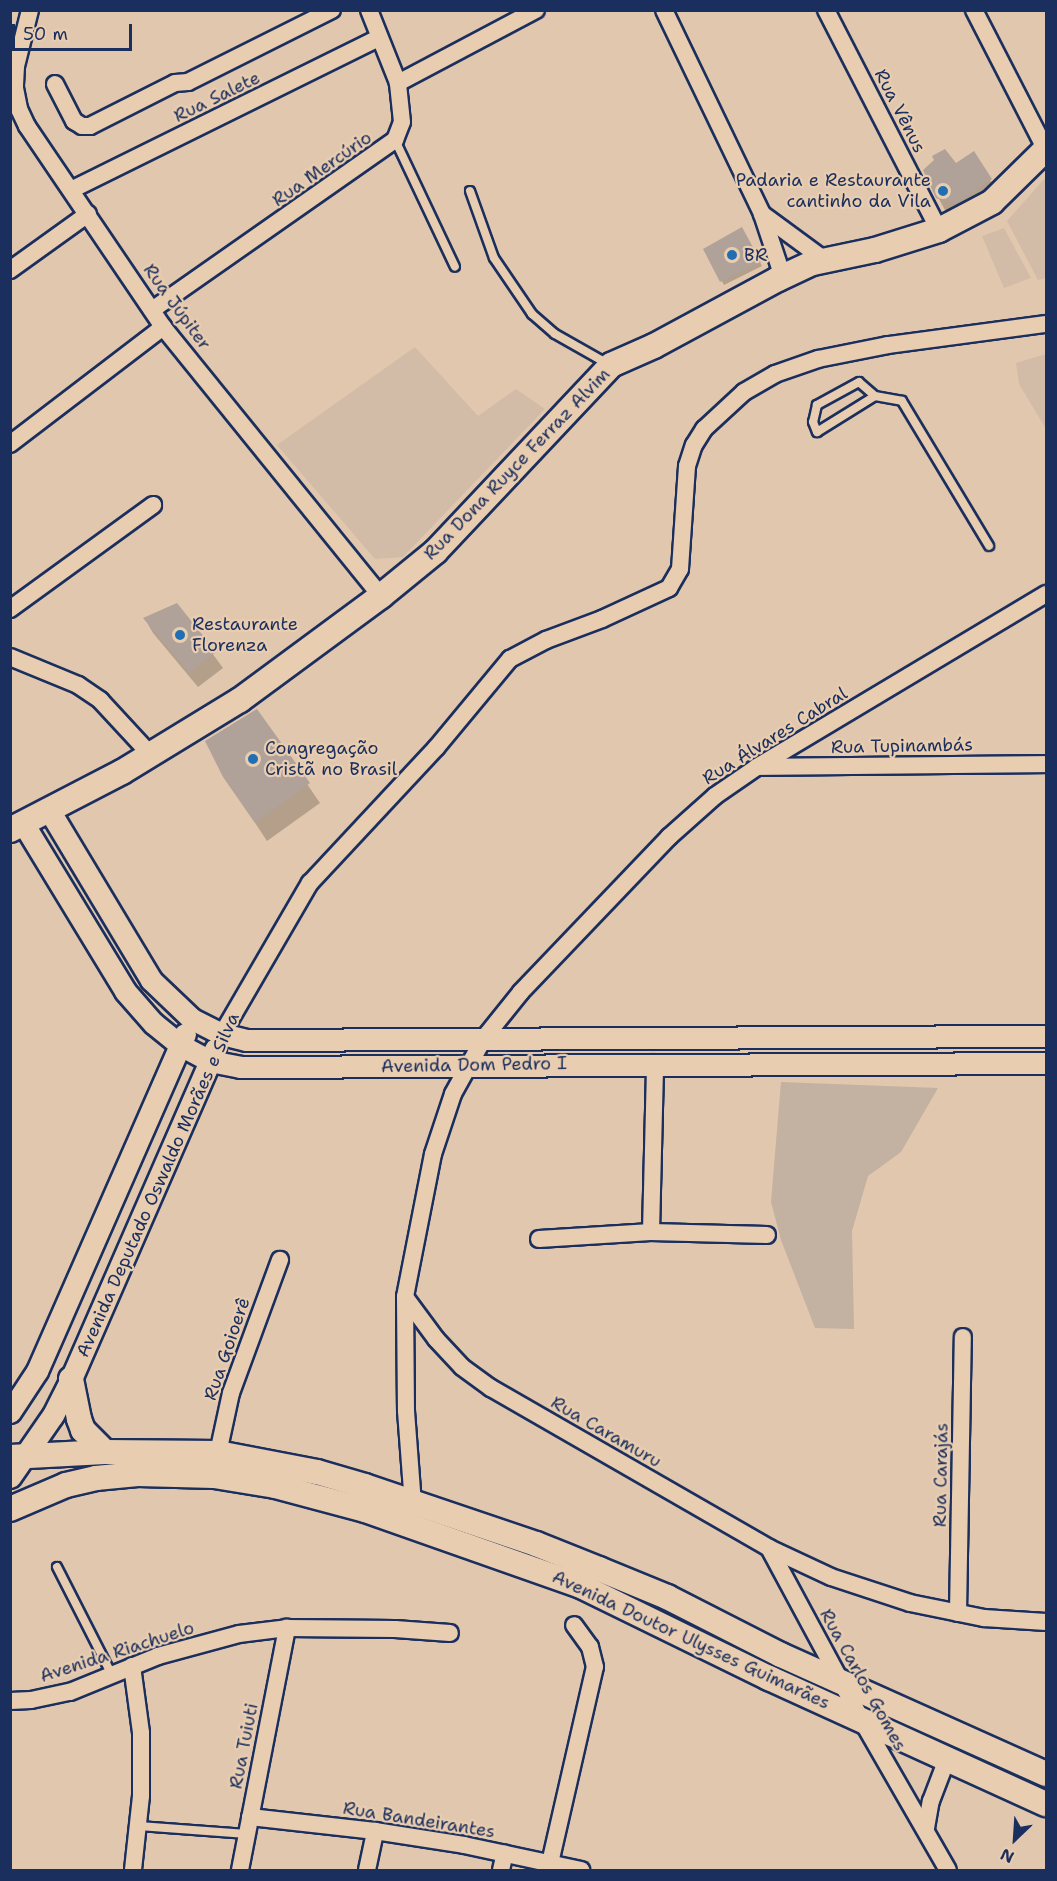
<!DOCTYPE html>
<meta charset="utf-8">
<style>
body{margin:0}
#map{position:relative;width:1057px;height:1881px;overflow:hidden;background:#e1c7ad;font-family:"Shantell Sans",sans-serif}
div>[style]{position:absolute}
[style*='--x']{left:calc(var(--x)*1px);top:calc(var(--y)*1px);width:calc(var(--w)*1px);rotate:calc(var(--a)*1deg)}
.built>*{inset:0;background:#d2bca7}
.green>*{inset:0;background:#c3b1a1}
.shadow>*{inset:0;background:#0003}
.building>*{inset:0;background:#b0a199}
.roads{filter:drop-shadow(2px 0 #1b2f5e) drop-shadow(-2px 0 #1b2f5e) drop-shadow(0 2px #1b2f5e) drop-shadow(0 -2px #1b2f5e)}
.service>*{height:8px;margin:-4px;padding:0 4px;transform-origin:4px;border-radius:4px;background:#e9cdb0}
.minor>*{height:16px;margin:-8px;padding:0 8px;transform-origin:8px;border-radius:8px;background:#e9cdb0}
.tertiary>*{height:21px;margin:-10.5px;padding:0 10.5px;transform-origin:10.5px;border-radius:10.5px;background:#e9cdb0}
.secondary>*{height:24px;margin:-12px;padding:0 12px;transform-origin:12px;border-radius:12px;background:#e9cdb0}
.dots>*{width:16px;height:16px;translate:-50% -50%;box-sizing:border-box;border:3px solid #e9cdb0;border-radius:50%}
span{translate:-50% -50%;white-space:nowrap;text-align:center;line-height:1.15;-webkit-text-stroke:4.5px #e9cdb0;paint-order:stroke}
.street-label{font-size:18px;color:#1b2f5e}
.poi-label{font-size:18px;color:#1b2f5e}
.right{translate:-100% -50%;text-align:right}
.left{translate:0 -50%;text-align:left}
.frame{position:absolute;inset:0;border:12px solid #1b2f5e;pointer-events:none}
.north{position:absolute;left:985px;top:1809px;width:60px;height:60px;-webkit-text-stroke:4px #e9cdb0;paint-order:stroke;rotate:205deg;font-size:16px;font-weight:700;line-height:24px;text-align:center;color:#1b2f5e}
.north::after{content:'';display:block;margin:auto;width:21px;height:27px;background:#1b2f5e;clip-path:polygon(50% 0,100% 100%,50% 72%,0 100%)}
.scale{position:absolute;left:12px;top:24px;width:120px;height:27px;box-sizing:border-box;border:3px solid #1b2f5e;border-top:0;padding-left:8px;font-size:18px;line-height:21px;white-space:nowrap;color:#1b2f5e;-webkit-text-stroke:4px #e9cdb0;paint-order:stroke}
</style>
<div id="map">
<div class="built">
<i style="clip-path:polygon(1046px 177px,1046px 278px,1038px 280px,1007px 221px)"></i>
<i style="clip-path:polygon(1004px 228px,1031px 278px,1004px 288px,982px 236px)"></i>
<i style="clip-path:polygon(415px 347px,478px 416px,516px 389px,545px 409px,403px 557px,375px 559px,277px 445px)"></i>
<i style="clip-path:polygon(1046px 354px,1046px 429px,1019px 384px,1016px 363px)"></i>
</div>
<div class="green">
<i style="clip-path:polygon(781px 1082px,938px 1088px,901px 1152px,868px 1176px,852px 1231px,854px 1329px,815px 1328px,781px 1240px,771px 1202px)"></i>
</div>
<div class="shadow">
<i style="clip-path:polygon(955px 165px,990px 180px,999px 194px,965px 218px,946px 212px,938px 197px)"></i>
<i style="clip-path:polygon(742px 229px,762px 266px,724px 285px,705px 249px)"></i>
<i style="clip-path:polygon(177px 605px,223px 668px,198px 687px,153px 633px,145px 619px)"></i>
<i style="clip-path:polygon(257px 711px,320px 803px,267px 841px,224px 776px)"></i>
</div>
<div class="building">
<i style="clip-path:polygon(945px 149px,956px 163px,974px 151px,992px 179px,956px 204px,936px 198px,923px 170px,934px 160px,932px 156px)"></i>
<i style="clip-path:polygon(742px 227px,761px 262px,720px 282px,703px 249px)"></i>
<i style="clip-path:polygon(177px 603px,216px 652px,189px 673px,143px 618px)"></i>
<i style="clip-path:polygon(257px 709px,310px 783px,255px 823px,223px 777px,205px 741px)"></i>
</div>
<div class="roads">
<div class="service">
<i style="--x:395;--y:140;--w:140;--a:64.7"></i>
<i style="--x:470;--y:191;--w:71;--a:70.3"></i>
<i style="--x:494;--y:258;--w:68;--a:55.8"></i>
<i style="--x:532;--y:314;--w:30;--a:41"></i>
<i style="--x:555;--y:334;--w:61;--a:29.5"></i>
<i style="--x:875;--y:396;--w:21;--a:-139"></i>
<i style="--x:859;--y:382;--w:48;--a:151.3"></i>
<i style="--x:817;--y:405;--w:17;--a:103"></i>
<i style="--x:813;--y:422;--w:11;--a:68"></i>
<i style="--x:817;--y:432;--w:68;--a:-31.8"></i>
<i style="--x:875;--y:396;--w:27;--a:10"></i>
<i style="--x:902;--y:401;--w:169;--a:59"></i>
<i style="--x:57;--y:1567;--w:121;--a:63"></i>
<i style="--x:139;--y:1826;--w:108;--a:4.2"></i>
</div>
<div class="minor">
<i style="--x:30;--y:10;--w:58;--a:104"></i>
<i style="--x:16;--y:66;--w:22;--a:93"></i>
<i style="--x:15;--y:88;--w:21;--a:79"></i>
<i style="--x:19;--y:109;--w:19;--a:65"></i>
<i style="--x:27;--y:126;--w:243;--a:55.9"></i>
<i style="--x:163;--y:327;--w:346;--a:51"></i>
<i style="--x:369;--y:10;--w:79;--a:68.3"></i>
<i style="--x:664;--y:10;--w:226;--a:64.3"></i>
<i style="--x:762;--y:214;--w:66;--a:71.6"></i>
<i style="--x:826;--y:10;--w:247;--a:62.8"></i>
<i style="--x:974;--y:10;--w:157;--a:62.8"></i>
<i style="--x:55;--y:84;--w:42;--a:62.8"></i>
<i style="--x:74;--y:121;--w:9;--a:32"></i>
<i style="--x:82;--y:126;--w:8;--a:0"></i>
<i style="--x:90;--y:126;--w:95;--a:-26.8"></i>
<i style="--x:175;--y:83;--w:13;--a:-4"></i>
<i style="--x:188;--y:82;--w:161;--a:-26.6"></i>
<i style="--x:71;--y:190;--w:343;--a:-26.3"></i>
<i style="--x:762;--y:214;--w:79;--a:36.3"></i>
<i style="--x:10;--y:270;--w:96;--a:-35.7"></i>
<i style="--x:152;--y:310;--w:297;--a:-35"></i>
<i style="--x:395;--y:140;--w:19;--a:-69"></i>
<i style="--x:402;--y:122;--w:39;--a:-96"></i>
<i style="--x:398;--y:83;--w:156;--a:-27.9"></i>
<i style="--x:10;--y:444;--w:193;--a:-37.4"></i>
<i style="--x:1046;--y:594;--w:337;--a:149.1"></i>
<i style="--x:757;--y:767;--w:51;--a:145.4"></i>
<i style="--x:715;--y:796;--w:62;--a:138.3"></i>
<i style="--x:669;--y:837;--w:214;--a:133.7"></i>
<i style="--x:521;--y:992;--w:59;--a:128.8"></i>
<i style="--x:484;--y:1038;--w:64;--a:119"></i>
<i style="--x:453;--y:1094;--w:63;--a:108.4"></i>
<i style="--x:433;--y:1154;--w:146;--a:101.1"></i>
<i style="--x:405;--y:1297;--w:52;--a:53.6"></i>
<i style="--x:436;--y:1339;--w:38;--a:47"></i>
<i style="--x:462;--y:1367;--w:36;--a:36"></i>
<i style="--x:491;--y:1388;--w:321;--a:29.9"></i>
<i style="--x:769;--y:1548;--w:68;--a:25.1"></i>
<i style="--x:831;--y:1577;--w:83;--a:18.2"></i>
<i style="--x:910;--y:1603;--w:76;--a:11.5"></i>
<i style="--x:984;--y:1618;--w:62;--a:3.7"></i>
<i style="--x:10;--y:609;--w:177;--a:-36"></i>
<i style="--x:10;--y:657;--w:74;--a:22.4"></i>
<i style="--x:78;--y:685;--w:27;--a:34"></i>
<i style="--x:100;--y:700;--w:72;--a:47.2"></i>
<i style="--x:758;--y:767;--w:288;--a:-0.6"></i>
<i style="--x:222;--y:1034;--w:175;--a:-59.8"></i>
<i style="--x:310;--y:883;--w:185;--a:-47"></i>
<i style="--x:436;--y:748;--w:116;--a:-50.3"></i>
<i style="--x:510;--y:659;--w:41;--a:-27.8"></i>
<i style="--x:546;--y:640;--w:60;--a:-20.6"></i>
<i style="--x:602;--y:619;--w:74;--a:-24.8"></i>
<i style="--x:669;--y:588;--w:22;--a:-60"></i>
<i style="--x:680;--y:569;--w:103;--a:-86.1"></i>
<i style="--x:687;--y:466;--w:22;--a:-72"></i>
<i style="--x:694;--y:445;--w:19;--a:-58"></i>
<i style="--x:704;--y:429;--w:54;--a:-42.8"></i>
<i style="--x:744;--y:392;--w:36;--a:-30"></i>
<i style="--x:775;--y:374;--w:46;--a:-19.2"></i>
<i style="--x:818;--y:359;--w:71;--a:-11.3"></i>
<i style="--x:888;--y:345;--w:159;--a:-7.6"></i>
<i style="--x:651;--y:1232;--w:169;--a:-88.6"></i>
<i style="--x:539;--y:1239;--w:112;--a:-3.6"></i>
<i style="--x:651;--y:1232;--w:116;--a:1.5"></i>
<i style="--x:405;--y:1297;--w:114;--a:89.5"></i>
<i style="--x:406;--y:1411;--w:93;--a:85.7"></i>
<i style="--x:218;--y:1453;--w:61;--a:-77.8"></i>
<i style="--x:231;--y:1393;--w:142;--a:-69.8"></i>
<i style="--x:769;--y:1548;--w:194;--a:61.7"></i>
<i style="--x:861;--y:1719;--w:174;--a:60.1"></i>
<i style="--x:958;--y:1613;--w:276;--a:-89"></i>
<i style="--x:132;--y:1666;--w:68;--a:82.3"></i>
<i style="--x:141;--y:1733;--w:63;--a:90"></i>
<i style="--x:141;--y:1796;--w:74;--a:96.2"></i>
<i style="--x:10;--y:1701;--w:21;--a:-3"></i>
<i style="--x:31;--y:1700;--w:40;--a:-12"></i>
<i style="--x:70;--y:1692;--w:95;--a:-22.2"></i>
<i style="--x:158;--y:1656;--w:84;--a:-15.2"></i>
<i style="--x:239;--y:1634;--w:48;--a:-7.1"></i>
<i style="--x:287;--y:1628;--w:108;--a:0.5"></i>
<i style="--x:395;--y:1629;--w:55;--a:4.2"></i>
<i style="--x:250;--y:1817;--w:126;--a:6.4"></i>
<i style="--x:375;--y:1831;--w:90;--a:8.9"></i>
<i style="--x:464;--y:1845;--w:120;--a:12.1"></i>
<i style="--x:926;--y:1828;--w:27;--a:-80"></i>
<i style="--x:931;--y:1801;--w:45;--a:-69.1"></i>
<i style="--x:550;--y:1863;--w:201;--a:-77.1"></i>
<i style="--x:595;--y:1667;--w:21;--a:-104"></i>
<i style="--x:590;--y:1647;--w:27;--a:-126"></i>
<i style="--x:240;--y:1870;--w:247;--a:-79"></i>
<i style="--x:367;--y:1870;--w:40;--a:-78"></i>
<i style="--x:501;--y:1870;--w:17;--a:-77"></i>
</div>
<div class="tertiary">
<i style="--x:49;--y:810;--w:198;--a:59"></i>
<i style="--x:151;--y:980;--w:57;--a:43.6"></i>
<i style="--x:192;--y:1019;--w:34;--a:27"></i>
<i style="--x:222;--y:1034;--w:25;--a:14"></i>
<i style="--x:246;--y:1040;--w:800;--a:-0.29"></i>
<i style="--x:23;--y:823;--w:197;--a:58.7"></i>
<i style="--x:125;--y:991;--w:43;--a:48.8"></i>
<i style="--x:153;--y:1023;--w:35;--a:39"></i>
<i style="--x:180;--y:1045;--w:34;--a:28"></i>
<i style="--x:210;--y:1061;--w:31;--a:11"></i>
<i style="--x:240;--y:1067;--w:806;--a:-0.28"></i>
<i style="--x:10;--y:1412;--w:49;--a:-56.6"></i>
<i style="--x:37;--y:1371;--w:368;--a:-66.3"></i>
<i style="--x:10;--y:1477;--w:75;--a:-55.3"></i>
<i style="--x:53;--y:1415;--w:40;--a:-63.4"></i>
<i style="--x:71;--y:1379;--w:360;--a:-66.4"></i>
</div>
<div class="secondary">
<i style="--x:10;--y:830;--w:126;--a:-27.4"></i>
<i style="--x:122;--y:772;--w:138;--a:-31.4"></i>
<i style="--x:240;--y:700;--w:175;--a:-36.4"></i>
<i style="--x:381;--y:596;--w:70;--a:-39.2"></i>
<i style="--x:435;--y:552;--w:257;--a:-46.7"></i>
<i style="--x:611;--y:365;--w:47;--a:-23.8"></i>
<i style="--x:654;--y:346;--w:141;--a:-28.4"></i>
<i style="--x:778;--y:279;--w:38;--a:-25"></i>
<i style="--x:813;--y:263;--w:63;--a:-11.8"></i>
<i style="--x:875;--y:250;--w:67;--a:-17.4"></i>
<i style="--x:939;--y:230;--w:60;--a:-27.8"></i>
<i style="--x:992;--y:202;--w:76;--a:-44.5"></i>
<i style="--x:71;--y:1379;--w:41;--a:78.7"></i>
<i style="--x:79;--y:1419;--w:12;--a:70"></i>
<i style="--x:83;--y:1430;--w:31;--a:45"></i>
<i style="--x:10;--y:1457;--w:95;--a:-3"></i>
<i style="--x:105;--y:1452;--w:113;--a:0.5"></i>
<i style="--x:218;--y:1453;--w:101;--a:10.9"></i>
<i style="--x:317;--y:1472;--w:50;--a:16.3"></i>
<i style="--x:365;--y:1486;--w:181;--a:18.7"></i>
<i style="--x:536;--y:1544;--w:68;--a:21.6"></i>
<i style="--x:599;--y:1569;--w:74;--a:22.4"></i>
<i style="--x:667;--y:1597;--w:128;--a:27"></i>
<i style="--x:781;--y:1655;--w:290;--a:24.2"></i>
<i style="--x:10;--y:1509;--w:61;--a:-23.2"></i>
<i style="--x:66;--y:1485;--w:31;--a:-13"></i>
<i style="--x:96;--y:1478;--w:42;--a:-5.4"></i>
<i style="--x:138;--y:1474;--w:76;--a:1.5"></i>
<i style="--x:214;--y:1476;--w:62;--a:9.3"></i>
<i style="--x:275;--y:1486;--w:93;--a:14.9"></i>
<i style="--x:365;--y:1510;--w:229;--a:19.4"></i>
<i style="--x:581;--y:1586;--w:209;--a:26.1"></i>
<i style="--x:769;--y:1678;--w:304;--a:24.5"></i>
</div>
</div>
<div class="dots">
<i style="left:943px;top:191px;background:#1f6fb2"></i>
<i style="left:732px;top:255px;background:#1f6fb2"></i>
<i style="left:180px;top:635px;background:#1f6fb2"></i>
<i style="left:253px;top:759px;background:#1f6fb2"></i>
</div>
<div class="street-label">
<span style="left:217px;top:97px;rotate:-26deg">Rua Salete</span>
<span style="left:900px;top:111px;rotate:63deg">Rua Vênus</span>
<span style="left:322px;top:169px;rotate:-35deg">Rua Mercúrio</span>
<span style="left:177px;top:307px;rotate:54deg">Rua Júpiter</span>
<span style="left:517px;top:464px;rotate:-46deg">Rua Dona Ruyce Ferraz Alvim</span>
<span style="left:775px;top:736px;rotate:-32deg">Rua Álvares Cabral</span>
<span style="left:902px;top:746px;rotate:-1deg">Rua Tupinambás</span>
<span style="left:474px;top:1065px;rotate:-1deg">Avenida Dom Pedro I</span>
<span style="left:158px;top:1185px;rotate:-66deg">Avenida Deputado Oswaldo Morães e Silva</span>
<span style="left:227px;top:1349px;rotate:-71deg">Rua Goioerê</span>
<span style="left:606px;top:1432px;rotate:30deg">Rua Caramuru</span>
<span style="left:941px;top:1475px;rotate:-89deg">Rua Carajás</span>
<span style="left:691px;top:1640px;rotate:25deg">Avenida Doutor Ulysses Guimarães</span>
<span style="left:117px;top:1652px;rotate:-18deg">Avenida Riachuelo</span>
<span style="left:863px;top:1680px;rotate:61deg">Rua Carlos Gomes</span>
<span style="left:244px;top:1746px;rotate:-79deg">Rua Tuiuti</span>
<span style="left:419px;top:1820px;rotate:9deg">Rua Bandeirantes</span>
</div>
<div class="poi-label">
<span class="right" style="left:931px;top:191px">Padaria e Restaurante<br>cantinho da Vila</span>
<span class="left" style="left:744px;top:255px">BR</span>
<span class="left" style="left:192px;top:635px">Restaurante<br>Florenza</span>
<span class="left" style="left:265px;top:759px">Congregação<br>Cristã no Brasil</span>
</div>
<div class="frame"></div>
<div class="north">N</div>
<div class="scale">50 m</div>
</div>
